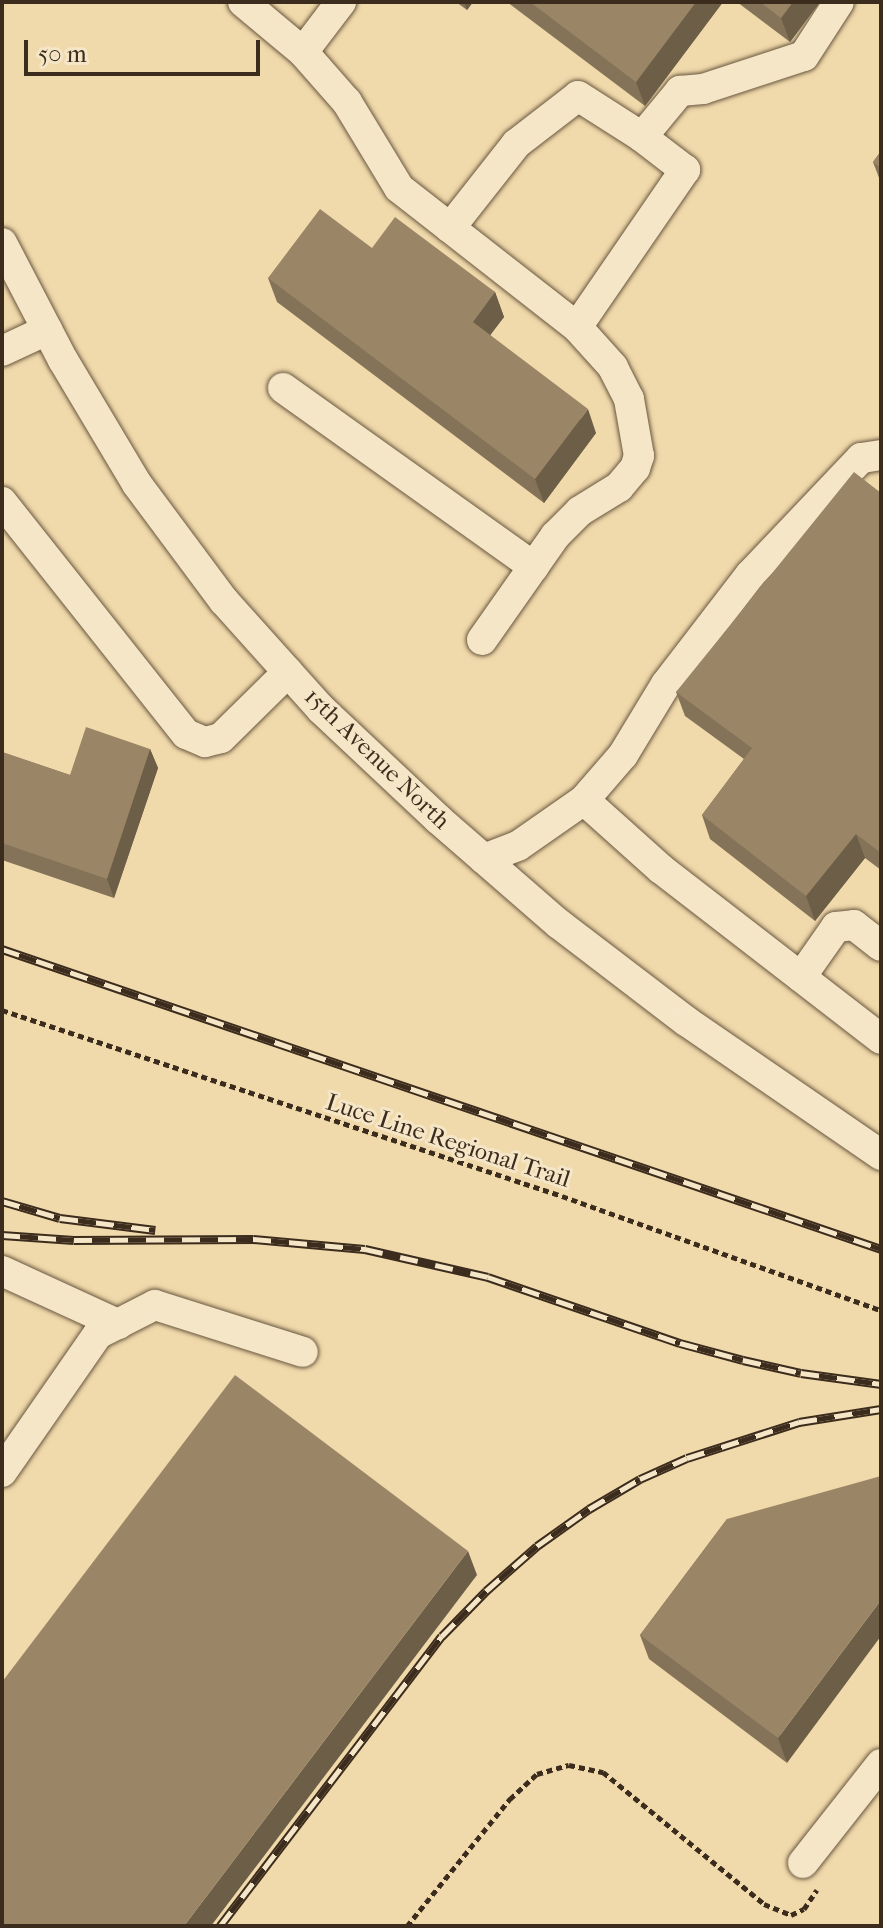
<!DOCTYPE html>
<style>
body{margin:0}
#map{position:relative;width:883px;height:1928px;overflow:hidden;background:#f0d9aa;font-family:"IM FELL French Canon",serif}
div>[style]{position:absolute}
.path>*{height:5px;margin-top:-2.5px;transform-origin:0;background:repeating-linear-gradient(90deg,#3c2c1d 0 6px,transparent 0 10px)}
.roads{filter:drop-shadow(0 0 2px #695740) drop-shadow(0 0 2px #695740)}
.minor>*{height:30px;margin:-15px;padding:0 15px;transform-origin:15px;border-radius:15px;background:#f5e6c8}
.rail>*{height:9px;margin-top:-4.5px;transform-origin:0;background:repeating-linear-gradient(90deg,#f5e6c8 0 18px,#3c2c1d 0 36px);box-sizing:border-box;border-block:2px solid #3c2c1d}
.wall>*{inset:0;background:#847358}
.shaded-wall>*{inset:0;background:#6c5e47}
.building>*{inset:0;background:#9a8666}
span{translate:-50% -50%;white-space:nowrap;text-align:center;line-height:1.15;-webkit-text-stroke:6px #f5e6c8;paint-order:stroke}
.street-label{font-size:24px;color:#3c2c1d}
.frame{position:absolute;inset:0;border:4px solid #3c2c1d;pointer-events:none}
.scale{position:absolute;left:24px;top:40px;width:236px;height:36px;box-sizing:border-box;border:4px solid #3c2c1d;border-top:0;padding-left:10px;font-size:24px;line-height:28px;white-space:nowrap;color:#3c2c1d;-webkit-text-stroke:6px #f5e6c8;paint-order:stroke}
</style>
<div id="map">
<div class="path">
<div style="left:2px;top:1010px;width:590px;rotate:18.37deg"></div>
<div style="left:562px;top:1196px;width:339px;rotate:19.7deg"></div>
<div style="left:407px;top:1926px;width:164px;rotate:-51deg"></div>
<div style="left:510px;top:1799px;width:37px;rotate:-43deg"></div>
<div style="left:537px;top:1774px;width:33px;rotate:-16deg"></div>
<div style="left:569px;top:1765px;width:35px;rotate:12deg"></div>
<div style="left:603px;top:1772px;width:208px;rotate:39.3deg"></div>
<div style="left:764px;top:1904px;width:29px;rotate:22deg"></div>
<div style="left:791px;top:1915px;width:14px;rotate:-25deg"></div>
<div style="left:804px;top:1909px;width:23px;rotate:-56deg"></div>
</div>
<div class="roads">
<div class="minor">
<div style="left:243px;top:2px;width:78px;rotate:39.8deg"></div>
<div style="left:303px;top:52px;width:67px;rotate:48.7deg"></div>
<div style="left:347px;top:102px;width:100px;rotate:58.8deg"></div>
<div style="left:399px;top:188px;width:226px;rotate:38deg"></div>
<div style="left:577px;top:327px;width:191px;rotate:-55.5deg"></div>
<div style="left:685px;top:170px;width:54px;rotate:-142.5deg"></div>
<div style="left:642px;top:137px;width:60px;rotate:-50.4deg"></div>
<div style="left:680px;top:91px;width:23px;rotate:-5deg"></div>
<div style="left:703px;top:89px;width:106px;rotate:-18.1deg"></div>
<div style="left:804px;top:56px;width:64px;rotate:-57.1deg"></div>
<div style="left:303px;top:52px;width:63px;rotate:-52.8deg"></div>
<div style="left:450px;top:228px;width:107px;rotate:-51.8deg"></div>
<div style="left:516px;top:144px;width:78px;rotate:-37.7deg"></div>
<div style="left:578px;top:96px;width:76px;rotate:32.6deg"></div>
<div style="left:2px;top:243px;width:132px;rotate:62.5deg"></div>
<div style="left:63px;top:360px;width:144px;rotate:59.2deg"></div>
<div style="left:137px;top:484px;width:146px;rotate:53.4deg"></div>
<div style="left:224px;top:601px;width:145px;rotate:48.1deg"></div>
<div style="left:321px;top:709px;width:161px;rotate:43.2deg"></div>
<div style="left:438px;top:819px;width:160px;rotate:41deg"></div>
<div style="left:559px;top:924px;width:160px;rotate:37.4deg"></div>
<div style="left:686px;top:1021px;width:237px;rotate:34.5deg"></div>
<div style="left:2px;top:351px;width:50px;rotate:-25deg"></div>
<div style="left:283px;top:388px;width:308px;rotate:35.5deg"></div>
<div style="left:881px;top:455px;width:20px;rotate:171deg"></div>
<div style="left:861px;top:458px;width:161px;rotate:133.5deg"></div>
<div style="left:750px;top:575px;width:138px;rotate:127.6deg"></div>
<div style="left:666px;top:684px;width:83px;rotate:121.2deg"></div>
<div style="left:623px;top:755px;width:60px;rotate:130.9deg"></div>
<div style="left:584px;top:800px;width:103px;rotate:41.9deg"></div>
<div style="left:661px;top:869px;width:278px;rotate:37.7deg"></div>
<div style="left:2px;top:502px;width:296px;rotate:51.6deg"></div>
<div style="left:186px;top:734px;width:21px;rotate:23deg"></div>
<div style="left:205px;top:742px;width:16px;rotate:-14deg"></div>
<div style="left:221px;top:738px;width:94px;rotate:-44.6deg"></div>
<div style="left:482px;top:640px;width:127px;rotate:-54.9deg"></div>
<div style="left:555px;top:536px;width:35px;rotate:-45deg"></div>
<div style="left:580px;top:511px;width:46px;rotate:-31.6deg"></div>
<div style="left:619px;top:487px;width:25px;rotate:-50deg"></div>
<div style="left:635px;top:468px;width:13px;rotate:-72deg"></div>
<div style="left:639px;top:456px;width:58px;rotate:-100deg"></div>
<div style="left:629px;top:399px;width:36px;rotate:-117deg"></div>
<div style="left:613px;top:367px;width:54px;rotate:-132deg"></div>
<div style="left:484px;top:859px;width:36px;rotate:-21deg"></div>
<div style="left:518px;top:846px;width:80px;rotate:-34.9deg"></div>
<div style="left:801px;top:977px;width:61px;rotate:-55deg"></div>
<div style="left:836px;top:927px;width:18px;rotate:-6deg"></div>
<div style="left:854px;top:925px;width:34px;rotate:38deg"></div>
<div style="left:2px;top:1271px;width:128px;rotate:24.6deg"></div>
<div style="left:2px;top:1472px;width:168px;rotate:-55.2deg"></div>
<div style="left:98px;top:1334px;width:64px;rotate:-27deg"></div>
<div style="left:155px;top:1305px;width:155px;rotate:17.6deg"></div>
<div style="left:803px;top:1863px;width:126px;rotate:-51.8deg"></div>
</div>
</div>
<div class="rail">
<div style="left:2px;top:949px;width:929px;rotate:18.84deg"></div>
<div style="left:2px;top:1201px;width:60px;rotate:16.3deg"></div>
<div style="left:60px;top:1218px;width:96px;rotate:7.2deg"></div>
<div style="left:2px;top:1235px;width:72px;rotate:4deg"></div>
<div style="left:74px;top:1240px;width:179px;rotate:-0.3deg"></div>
<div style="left:253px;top:1239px;width:112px;rotate:5.1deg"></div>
<div style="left:365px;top:1249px;width:126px;rotate:12.8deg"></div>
<div style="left:488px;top:1277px;width:203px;rotate:19deg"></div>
<div style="left:680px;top:1343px;width:65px;rotate:15.1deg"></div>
<div style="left:743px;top:1360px;width:59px;rotate:12.6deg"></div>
<div style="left:801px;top:1373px;width:81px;rotate:7.8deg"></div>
<div style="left:220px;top:1926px;width:365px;rotate:-52.6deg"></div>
<div style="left:442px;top:1636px;width:63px;rotate:-45.6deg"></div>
<div style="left:486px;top:1591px;width:68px;rotate:-41.4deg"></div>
<div style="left:537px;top:1546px;width:64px;rotate:-35.4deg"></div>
<div style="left:589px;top:1509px;width:59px;rotate:-30.5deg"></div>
<div style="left:640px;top:1479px;width:51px;rotate:-24.1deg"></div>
<div style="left:687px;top:1458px;width:118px;rotate:-17.8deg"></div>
<div style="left:799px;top:1422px;width:83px;rotate:-9deg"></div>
</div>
<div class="wall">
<div style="clip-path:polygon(456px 2px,473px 2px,467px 10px)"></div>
<div style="clip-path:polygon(507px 2px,723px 2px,645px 106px)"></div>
<div style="clip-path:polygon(737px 2px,820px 2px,790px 42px)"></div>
<div style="clip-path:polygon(881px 151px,881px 183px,873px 162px)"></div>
<div style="clip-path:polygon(372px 248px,495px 292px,504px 317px,490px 335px,596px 433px,544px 503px,277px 302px,268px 278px)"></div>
<div style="clip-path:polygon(881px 493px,881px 870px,865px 858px,815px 921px,710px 839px,702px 815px,744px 759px,685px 716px,676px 692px)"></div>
<div style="clip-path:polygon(150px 749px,158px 768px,114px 898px,2px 860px,2px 752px,70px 775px)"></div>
<div style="clip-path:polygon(727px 1519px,787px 1763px,649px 1659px,640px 1635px)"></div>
</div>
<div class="shaded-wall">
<div style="clip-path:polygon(464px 2px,473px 2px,467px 10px)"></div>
<div style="clip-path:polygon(696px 2px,723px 2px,645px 106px,636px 82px)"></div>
<div style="clip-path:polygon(793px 2px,820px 2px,790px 42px,781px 18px)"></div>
<div style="clip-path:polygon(495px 292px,504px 317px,482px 346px,473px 322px)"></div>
<div style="clip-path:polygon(588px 409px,596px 433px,544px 503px,535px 479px)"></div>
<div style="clip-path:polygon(150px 749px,158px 768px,114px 898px,107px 879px)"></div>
<div style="clip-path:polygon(856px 834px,865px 858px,815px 921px,806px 896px)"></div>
<div style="clip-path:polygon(468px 1551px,477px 1575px,211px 1926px,184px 1926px)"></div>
<div style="clip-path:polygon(881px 1600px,881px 1636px,787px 1763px,778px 1738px)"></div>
</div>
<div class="building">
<div style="clip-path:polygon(530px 2px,696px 2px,636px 82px)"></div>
<div style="clip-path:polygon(760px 2px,793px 2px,781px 18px)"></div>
<div style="clip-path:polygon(881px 151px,881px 168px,873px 162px)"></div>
<div style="clip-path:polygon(320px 209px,372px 248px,395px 217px,495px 292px,473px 322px,588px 409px,535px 479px,268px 278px)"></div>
<div style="clip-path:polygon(854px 472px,881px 493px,881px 853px,856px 834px,806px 896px,702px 815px,752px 748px,676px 692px)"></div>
<div style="clip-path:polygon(86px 727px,150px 749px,107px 879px,2px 843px,2px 752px,70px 775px)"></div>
<div style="clip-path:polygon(235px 1375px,468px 1551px,184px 1926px,2px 1926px,2px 1682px)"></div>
<div style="clip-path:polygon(881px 1476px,881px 1600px,778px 1738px,640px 1635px,727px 1519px)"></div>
</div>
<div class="street-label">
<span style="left:377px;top:759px;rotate:44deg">15th Avenue North</span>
<span style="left:448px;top:1141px;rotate:18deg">Luce Line Regional Trail</span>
</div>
<div class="frame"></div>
<div class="scale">50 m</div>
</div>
